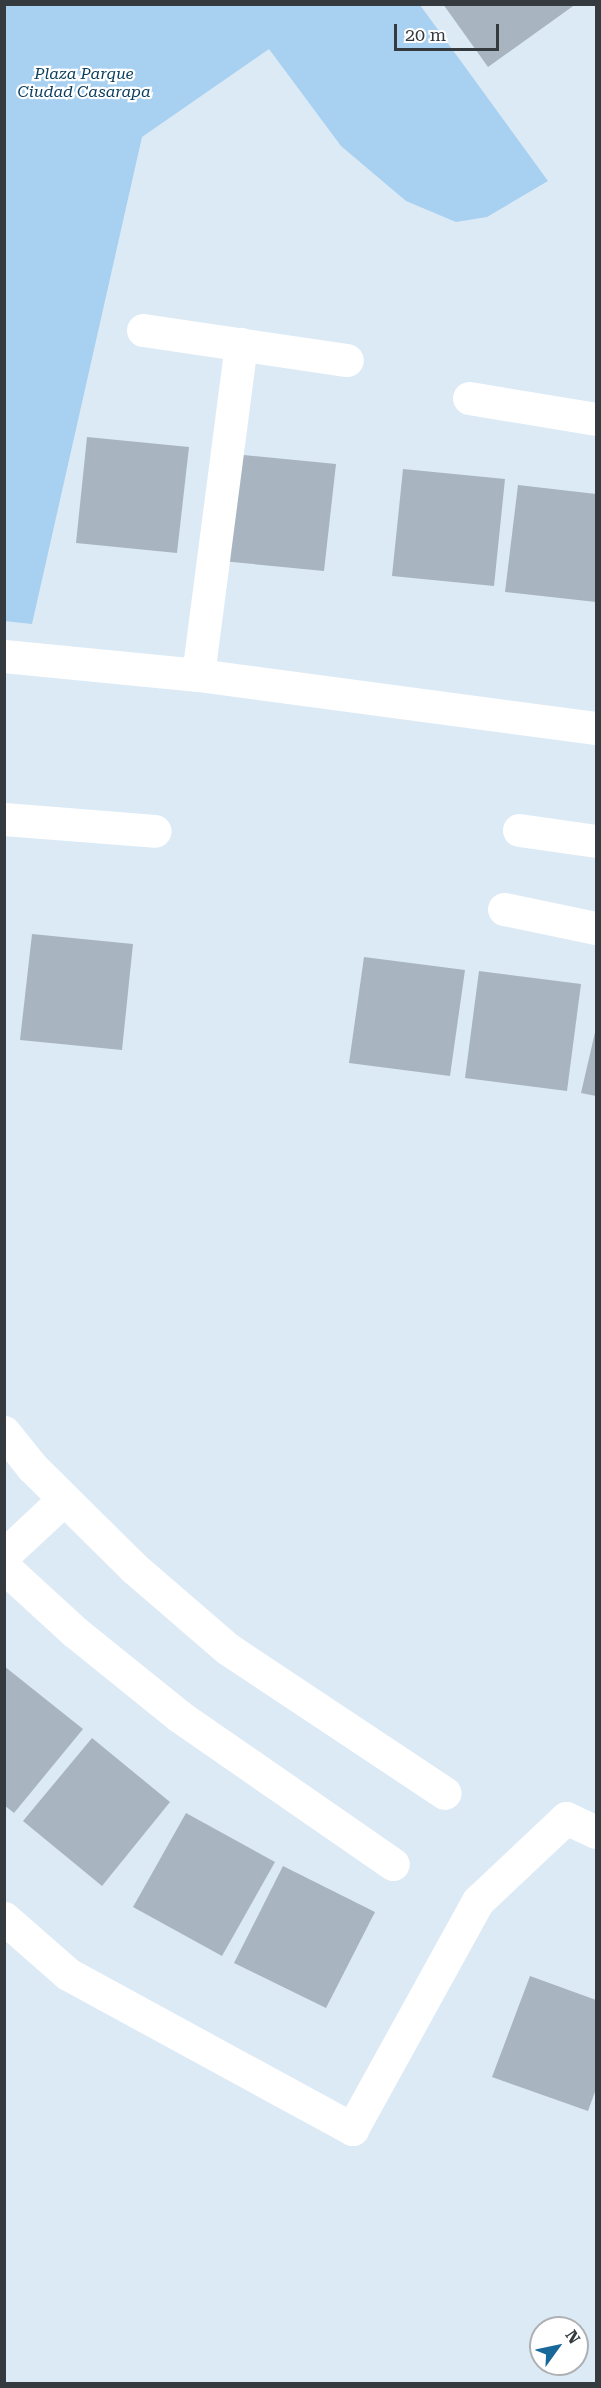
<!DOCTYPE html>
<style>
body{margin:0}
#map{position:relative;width:601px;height:2388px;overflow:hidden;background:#dceaf6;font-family:"Roboto Serif",serif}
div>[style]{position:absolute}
.green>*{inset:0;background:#a8d0f0}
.building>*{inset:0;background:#a8b5c1}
.minor>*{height:33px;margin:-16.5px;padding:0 16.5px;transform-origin:16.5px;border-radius:16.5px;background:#fff}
span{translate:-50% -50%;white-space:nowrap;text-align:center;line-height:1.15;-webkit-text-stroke:4.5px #fff;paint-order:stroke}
.park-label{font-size:16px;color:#0a3c5d;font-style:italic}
.frame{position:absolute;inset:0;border:6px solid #353a3f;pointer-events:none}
.north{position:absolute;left:529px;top:2316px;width:60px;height:60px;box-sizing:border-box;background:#fff;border:2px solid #aeb0b2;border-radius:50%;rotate:57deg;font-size:16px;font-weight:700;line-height:24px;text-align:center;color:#353a3f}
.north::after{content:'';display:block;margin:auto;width:21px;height:27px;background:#19689a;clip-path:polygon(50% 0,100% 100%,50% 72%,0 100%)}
.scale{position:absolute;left:394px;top:24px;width:105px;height:27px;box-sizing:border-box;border:3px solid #353a3f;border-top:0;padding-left:8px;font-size:18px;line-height:21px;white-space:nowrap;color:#353a3f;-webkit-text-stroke:4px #fff;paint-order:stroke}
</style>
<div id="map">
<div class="green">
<div style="clip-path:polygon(5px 4px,420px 5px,548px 181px,487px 217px,456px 222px,406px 201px,341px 146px,269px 49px,142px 137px,32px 624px,4px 621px)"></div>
</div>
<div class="building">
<div style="clip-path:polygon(443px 4px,576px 4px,488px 67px)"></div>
<div style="clip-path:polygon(87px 437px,189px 447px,177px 553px,76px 543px)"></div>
<div style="clip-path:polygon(234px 454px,336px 464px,324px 571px,222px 561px)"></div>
<div style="clip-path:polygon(403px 469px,505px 479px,494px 586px,392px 576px)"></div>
<div style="clip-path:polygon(518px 485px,596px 494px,596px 602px,505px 592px)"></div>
<div style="clip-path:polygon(32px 934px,133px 944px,122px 1050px,20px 1040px)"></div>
<div style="clip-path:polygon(364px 957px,465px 970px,450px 1076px,349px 1063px)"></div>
<div style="clip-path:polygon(479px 971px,581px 984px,567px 1091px,465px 1078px)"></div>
<div style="clip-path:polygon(596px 1028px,596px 1096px,581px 1093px)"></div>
<div style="clip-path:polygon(4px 1666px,83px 1729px,14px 1813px,4px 1805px)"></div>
<div style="clip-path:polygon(92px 1738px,170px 1802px,102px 1886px,23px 1821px)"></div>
<div style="clip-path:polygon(186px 1813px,275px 1862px,222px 1956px,133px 1907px)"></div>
<div style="clip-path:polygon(283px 1866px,375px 1912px,326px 2008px,234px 1963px)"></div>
<div style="clip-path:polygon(530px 1976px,596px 2000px,596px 2089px,588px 2111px,492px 2077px)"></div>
</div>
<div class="minor">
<div style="left:143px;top:330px;width:206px;rotate:8.4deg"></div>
<div style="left:469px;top:398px;width:129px;rotate:9.4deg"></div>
<div style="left:4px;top:656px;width:195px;rotate:5.6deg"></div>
<div style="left:198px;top:675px;width:402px;rotate:7.6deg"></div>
<div style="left:198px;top:675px;width:334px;rotate:-82.6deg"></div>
<div style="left:4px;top:819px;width:151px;rotate:4.5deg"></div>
<div style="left:519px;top:830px;width:78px;rotate:8.1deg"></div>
<div style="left:504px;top:909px;width:94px;rotate:11.7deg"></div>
<div style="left:4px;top:1432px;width:45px;rotate:51.3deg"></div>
<div style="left:32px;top:1467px;width:144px;rotate:44.7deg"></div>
<div style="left:134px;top:1568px;width:124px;rotate:40.8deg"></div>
<div style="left:228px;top:1649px;width:260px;rotate:33.6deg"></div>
<div style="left:4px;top:1555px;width:82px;rotate:-43deg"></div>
<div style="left:4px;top:1567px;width:96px;rotate:42.5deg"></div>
<div style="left:75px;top:1632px;width:134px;rotate:38.9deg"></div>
<div style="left:179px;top:1716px;width:260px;rotate:34.7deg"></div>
<div style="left:4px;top:1918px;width:85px;rotate:41.2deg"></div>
<div style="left:68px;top:1974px;width:324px;rotate:28.6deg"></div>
<div style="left:352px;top:2129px;width:260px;rotate:-61.1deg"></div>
<div style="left:478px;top:1901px;width:121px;rotate:-43.3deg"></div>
<div style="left:566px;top:1818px;width:33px;rotate:25deg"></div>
</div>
<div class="park-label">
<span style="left:84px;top:83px">Plaza Parque<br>Ciudad Casarapa</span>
</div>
<div class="frame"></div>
<div class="north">N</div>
<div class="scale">20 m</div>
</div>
